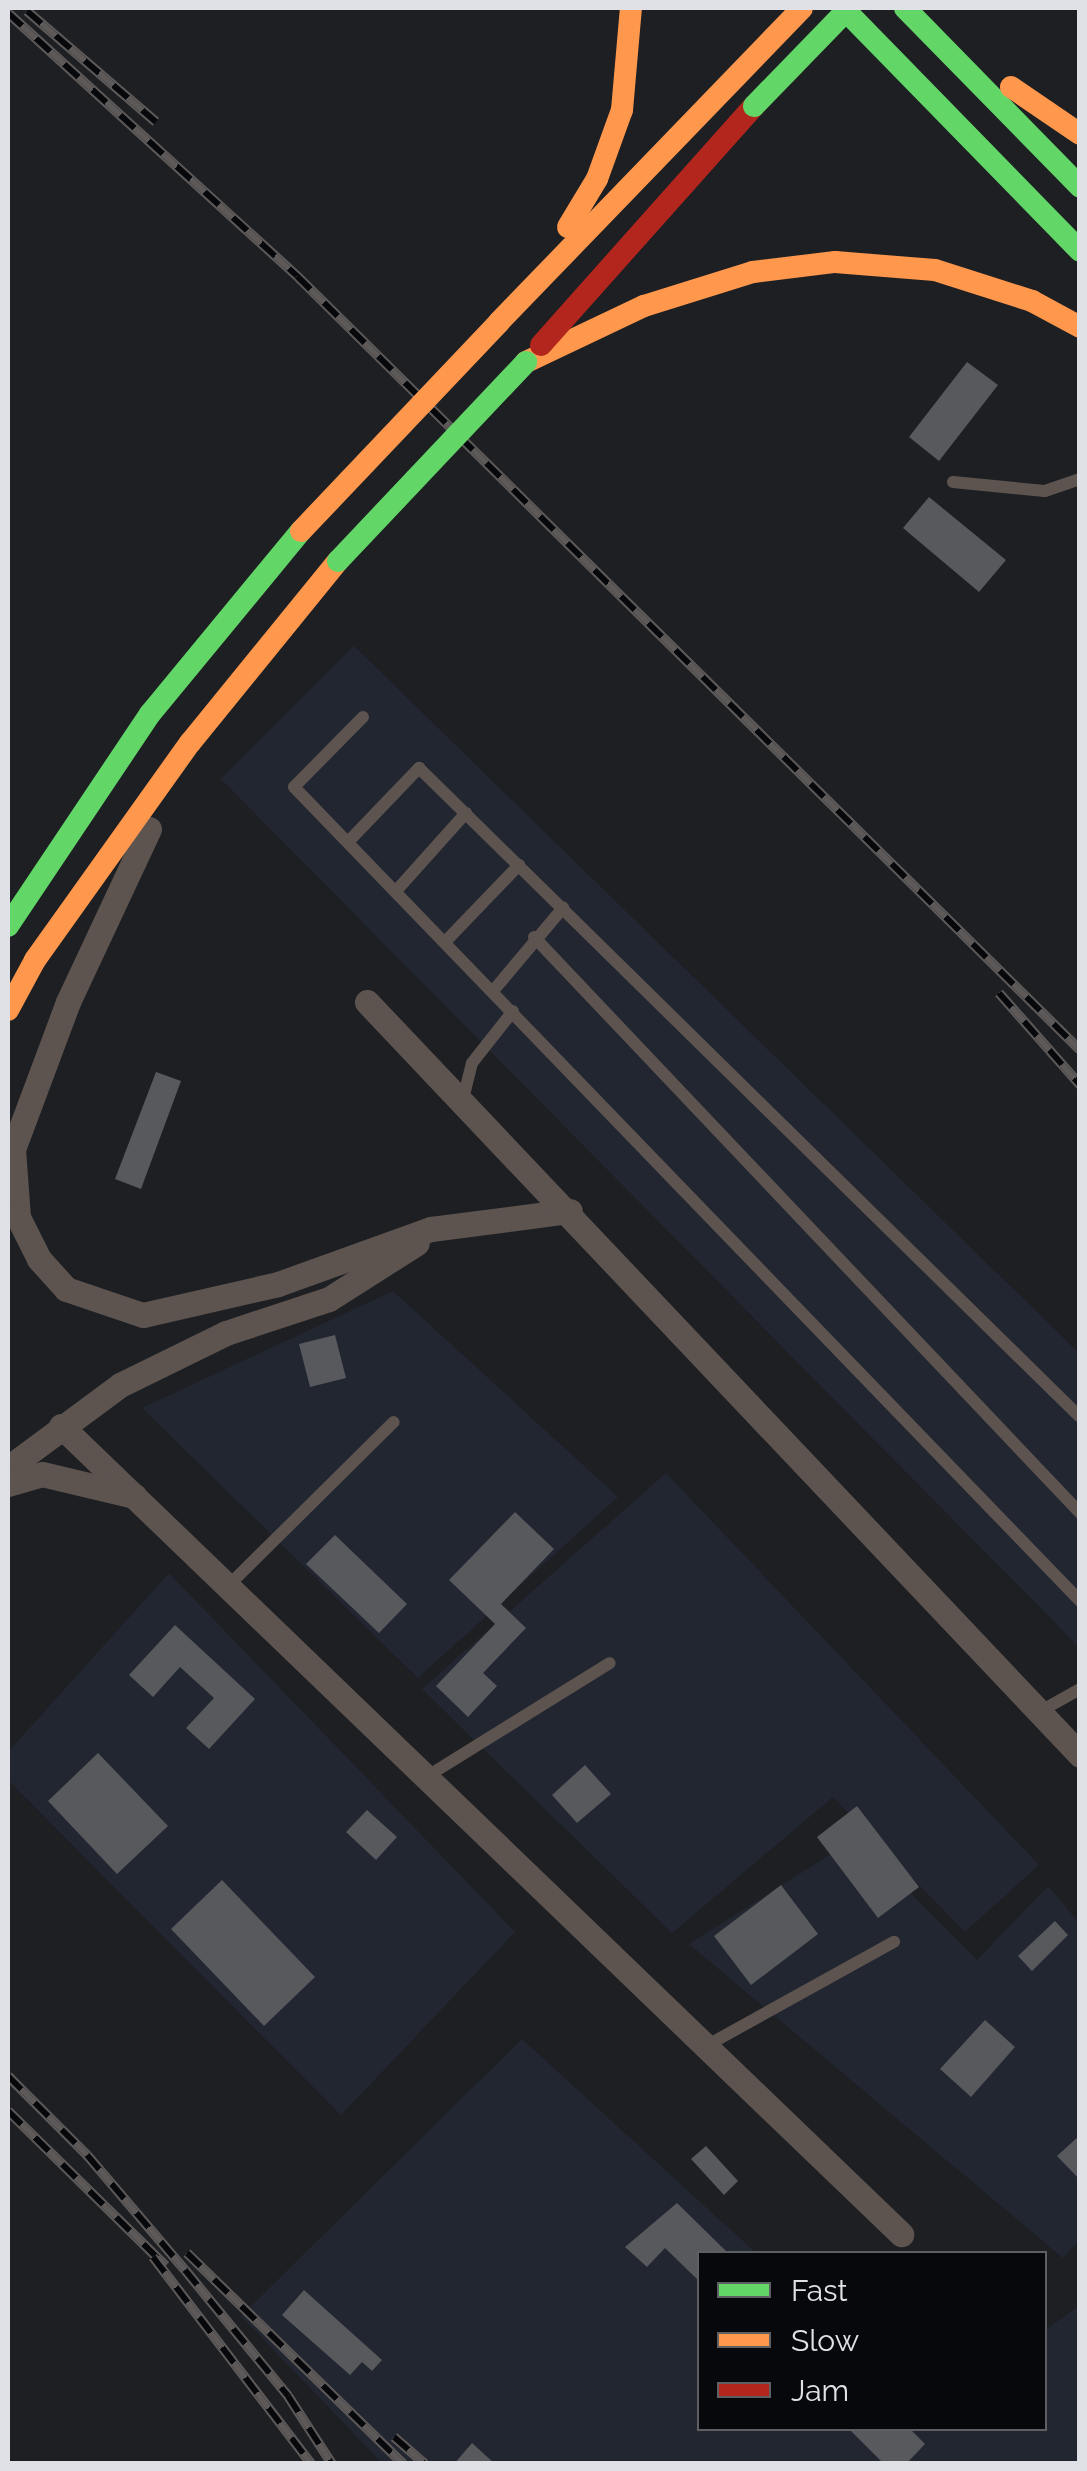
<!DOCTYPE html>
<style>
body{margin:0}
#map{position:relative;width:1087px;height:2471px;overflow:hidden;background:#1d1f23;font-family:Raleway,sans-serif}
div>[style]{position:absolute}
.built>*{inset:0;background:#222631}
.building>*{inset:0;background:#57595c}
.lane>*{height:12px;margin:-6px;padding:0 6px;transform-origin:6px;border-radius:6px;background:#5d5450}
.street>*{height:25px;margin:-12.5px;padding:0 12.5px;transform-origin:12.5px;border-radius:12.5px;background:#5d5450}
.fast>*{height:22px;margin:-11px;padding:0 11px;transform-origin:11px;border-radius:11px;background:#63d668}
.slow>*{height:22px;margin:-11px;padding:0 11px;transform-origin:11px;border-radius:11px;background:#ff974d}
.jam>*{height:22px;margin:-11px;padding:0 11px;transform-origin:11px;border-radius:11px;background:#b3261e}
.rail>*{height:10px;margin-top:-5px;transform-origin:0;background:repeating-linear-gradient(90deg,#07080b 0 19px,#5d5958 0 38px);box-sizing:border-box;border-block:2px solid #5d5958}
.fast-bridge>*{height:22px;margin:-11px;padding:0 11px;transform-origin:11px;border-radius:11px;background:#63d668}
.slow-bridge>*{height:22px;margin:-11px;padding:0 11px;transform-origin:11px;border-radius:11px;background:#ff974d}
span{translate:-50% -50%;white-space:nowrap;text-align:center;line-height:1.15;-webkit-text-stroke:10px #07080b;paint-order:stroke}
.frame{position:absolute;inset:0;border:10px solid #dfe1e6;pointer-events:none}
.legend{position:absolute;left:697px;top:2251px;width:350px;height:180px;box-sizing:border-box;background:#07080b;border:2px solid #5d5f63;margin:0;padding:12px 18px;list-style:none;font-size:30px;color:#dfe1e6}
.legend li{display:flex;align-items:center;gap:20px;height:50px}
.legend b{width:50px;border:2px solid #5d5f63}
</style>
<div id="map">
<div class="built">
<div style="clip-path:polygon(354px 646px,1079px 1353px,1079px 1647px,221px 779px)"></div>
<div style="clip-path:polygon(393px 1291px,618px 1497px,418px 1678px,142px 1408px)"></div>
<div style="clip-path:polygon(666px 1473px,1039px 1865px,965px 1932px,833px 1797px,672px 1933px,422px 1689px)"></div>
<div style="clip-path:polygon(169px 1573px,515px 1932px,341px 2115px,8px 1780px,8px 1752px)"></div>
<div style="clip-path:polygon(856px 1838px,977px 1960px,1048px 1886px,1079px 1923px,1079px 2240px,1063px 2258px,689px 1944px)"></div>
<div style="clip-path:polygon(522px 2039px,756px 2253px,700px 2254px,700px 2428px,1044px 2428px,1045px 2330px,1079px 2306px,1079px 2463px,382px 2463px,241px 2316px)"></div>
</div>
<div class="building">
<div style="clip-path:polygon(967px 362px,998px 385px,939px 461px,909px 437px)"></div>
<div style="clip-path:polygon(929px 497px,1006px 560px,979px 592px,903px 528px)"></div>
<div style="clip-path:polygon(156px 1072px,181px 1081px,141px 1189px,115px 1179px)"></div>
<div style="clip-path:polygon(335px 1335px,346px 1378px,310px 1387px,299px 1344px)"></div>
<div style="clip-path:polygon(515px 1512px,554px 1549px,501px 1604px,526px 1628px,483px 1673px,497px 1686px,468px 1717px,436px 1686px,495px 1624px,449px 1580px)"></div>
<div style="clip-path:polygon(335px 1535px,407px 1604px,379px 1633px,306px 1564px)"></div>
<div style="clip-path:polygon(175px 1625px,255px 1699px,209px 1749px,186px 1728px,214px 1698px,180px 1667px,153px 1697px,129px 1675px)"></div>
<div style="clip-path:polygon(98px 1753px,168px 1826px,117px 1874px,48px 1801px)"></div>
<div style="clip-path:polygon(585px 1765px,611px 1794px,577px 1823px,552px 1795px)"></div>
<div style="clip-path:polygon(857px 1806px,919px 1887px,878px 1918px,817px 1837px)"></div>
<div style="clip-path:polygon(367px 1810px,397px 1837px,376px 1860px,346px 1832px)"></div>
<div style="clip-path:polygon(222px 1880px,315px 1977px,264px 2026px,171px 1929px)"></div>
<div style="clip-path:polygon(781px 1885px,818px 1934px,751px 1985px,714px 1936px)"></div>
<div style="clip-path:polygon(1055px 1921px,1068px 1935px,1032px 1971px,1018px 1956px)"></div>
<div style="clip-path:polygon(985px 2020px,1015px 2047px,971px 2097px,940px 2069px)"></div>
<div style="clip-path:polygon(1080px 2135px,1080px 2180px,1057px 2156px)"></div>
<div style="clip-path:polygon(706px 2146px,738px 2181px,724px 2195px,691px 2159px)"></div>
<div style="clip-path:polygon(677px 2203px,729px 2254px,700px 2254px,700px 2282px,665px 2248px,647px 2267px,625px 2247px)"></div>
<div style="clip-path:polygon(304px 2290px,382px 2360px,372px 2371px,362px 2362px,350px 2375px,282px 2315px)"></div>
<div style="clip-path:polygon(848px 2428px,909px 2428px,925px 2444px,906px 2464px,884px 2464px)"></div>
<div style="clip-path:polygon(472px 2443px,495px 2464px,454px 2464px)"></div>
</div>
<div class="lane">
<div style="left:953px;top:482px;width:92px;rotate:5.6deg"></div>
<div style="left:1045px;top:491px;width:37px;rotate:-19deg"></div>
<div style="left:363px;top:717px;width:98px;rotate:134.6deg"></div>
<div style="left:294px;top:787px;width:1132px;rotate:46deg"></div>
<div style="left:348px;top:842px;width:103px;rotate:-46.2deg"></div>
<div style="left:419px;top:768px;width:926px;rotate:44.48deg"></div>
<div style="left:396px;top:891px;width:105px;rotate:-48.1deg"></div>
<div style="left:534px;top:937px;width:794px;rotate:46.53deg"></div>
<div style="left:445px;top:942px;width:107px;rotate:-46.1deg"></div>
<div style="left:493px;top:991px;width:109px;rotate:-49.9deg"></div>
<div style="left:462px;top:1103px;width:41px;rotate:-76deg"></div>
<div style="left:472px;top:1063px;width:66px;rotate:-51.7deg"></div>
<div style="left:228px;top:1586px;width:233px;rotate:-44.7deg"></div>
<div style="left:1039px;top:1712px;width:47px;rotate:-29.3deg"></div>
<div style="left:426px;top:1777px;width:216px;rotate:-31.8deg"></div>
<div style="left:706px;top:2046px;width:215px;rotate:-29deg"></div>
</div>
<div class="street">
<div style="left:149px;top:829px;width:191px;rotate:115.1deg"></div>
<div style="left:68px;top:1002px;width:157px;rotate:110.5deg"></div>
<div style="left:13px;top:1149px;width:68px;rotate:85.8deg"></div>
<div style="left:18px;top:1217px;width:47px;rotate:63.4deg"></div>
<div style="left:39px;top:1259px;width:40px;rotate:48deg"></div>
<div style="left:66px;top:1289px;width:81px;rotate:18.7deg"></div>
<div style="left:143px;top:1315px;width:139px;rotate:-12.9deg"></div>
<div style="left:278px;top:1284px;width:163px;rotate:-19.8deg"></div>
<div style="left:431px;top:1229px;width:140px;rotate:-7.4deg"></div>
<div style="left:367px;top:1002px;width:1037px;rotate:46.56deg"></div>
<div style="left:61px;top:1426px;width:1166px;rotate:43.89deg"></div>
<div style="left:8px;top:1468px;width:139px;rotate:-36.5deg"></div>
<div style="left:120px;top:1385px;width:118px;rotate:-26.1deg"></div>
<div style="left:226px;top:1333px;width:108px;rotate:-18.3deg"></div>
<div style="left:329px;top:1299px;width:104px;rotate:-32.5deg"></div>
<div style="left:8px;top:1484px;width:35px;rotate:-16deg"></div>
<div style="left:42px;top:1474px;width:95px;rotate:13.4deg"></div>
</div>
<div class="fast">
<div style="left:843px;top:8px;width:339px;rotate:45.7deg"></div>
<div style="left:905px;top:8px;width:250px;rotate:45.6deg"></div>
<div style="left:8px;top:926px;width:255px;rotate:-56.2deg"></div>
<div style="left:150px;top:714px;width:237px;rotate:-50.5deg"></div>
</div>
<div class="slow">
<div style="left:1011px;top:87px;width:83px;rotate:34.3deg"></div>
<div style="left:568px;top:227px;width:56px;rotate:-58.9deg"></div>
<div style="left:597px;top:179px;width:73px;rotate:-70.1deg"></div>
<div style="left:622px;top:110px;width:102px;rotate:-85deg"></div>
<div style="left:499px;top:322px;width:436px;rotate:-46deg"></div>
<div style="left:526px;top:362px;width:131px;rotate:-25.4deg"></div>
<div style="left:644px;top:306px;width:114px;rotate:-17.3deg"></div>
<div style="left:753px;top:272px;width:83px;rotate:-7deg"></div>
<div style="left:835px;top:262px;width:100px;rotate:4.6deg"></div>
<div style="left:935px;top:270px;width:102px;rotate:17.7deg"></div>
<div style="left:1032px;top:301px;width:55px;rotate:28.4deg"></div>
<div style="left:8px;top:1010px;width:57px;rotate:-61.6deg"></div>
<div style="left:35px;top:960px;width:267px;rotate:-54.5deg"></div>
<div style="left:190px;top:743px;width:235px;rotate:-50.9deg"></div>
</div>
<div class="jam">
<div style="left:541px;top:345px;width:320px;rotate:-48.3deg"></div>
</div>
<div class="rail">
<div style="left:27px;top:11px;width:170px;rotate:40.7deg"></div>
<div style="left:8px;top:13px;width:391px;rotate:42.3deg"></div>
<div style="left:297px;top:276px;width:1101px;rotate:44.67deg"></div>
<div style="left:999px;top:993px;width:123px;rotate:48.6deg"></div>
<div style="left:8px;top:2076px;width:112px;rotate:45deg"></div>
<div style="left:87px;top:2155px;width:151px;rotate:49.6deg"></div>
<div style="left:185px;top:2270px;width:163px;rotate:50.7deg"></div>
<div style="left:288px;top:2396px;width:81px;rotate:57.1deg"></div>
<div style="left:8px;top:2111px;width:221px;rotate:44.5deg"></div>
<div style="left:187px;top:2253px;width:302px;rotate:44.3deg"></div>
<div style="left:153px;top:2257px;width:260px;rotate:52.6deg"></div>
<div style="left:394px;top:2437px;width:41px;rotate:41.1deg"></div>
</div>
<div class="fast-bridge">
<div style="left:754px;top:106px;width:136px;rotate:-45.9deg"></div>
<div style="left:338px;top:561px;width:274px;rotate:-46.6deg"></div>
</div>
<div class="slow-bridge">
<div style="left:301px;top:531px;width:288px;rotate:-46.5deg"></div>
</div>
<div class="frame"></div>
<ul class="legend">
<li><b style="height:12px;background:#63d668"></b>Fast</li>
<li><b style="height:12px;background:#ff974d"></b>Slow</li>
<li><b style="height:12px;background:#b3261e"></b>Jam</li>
</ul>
</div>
